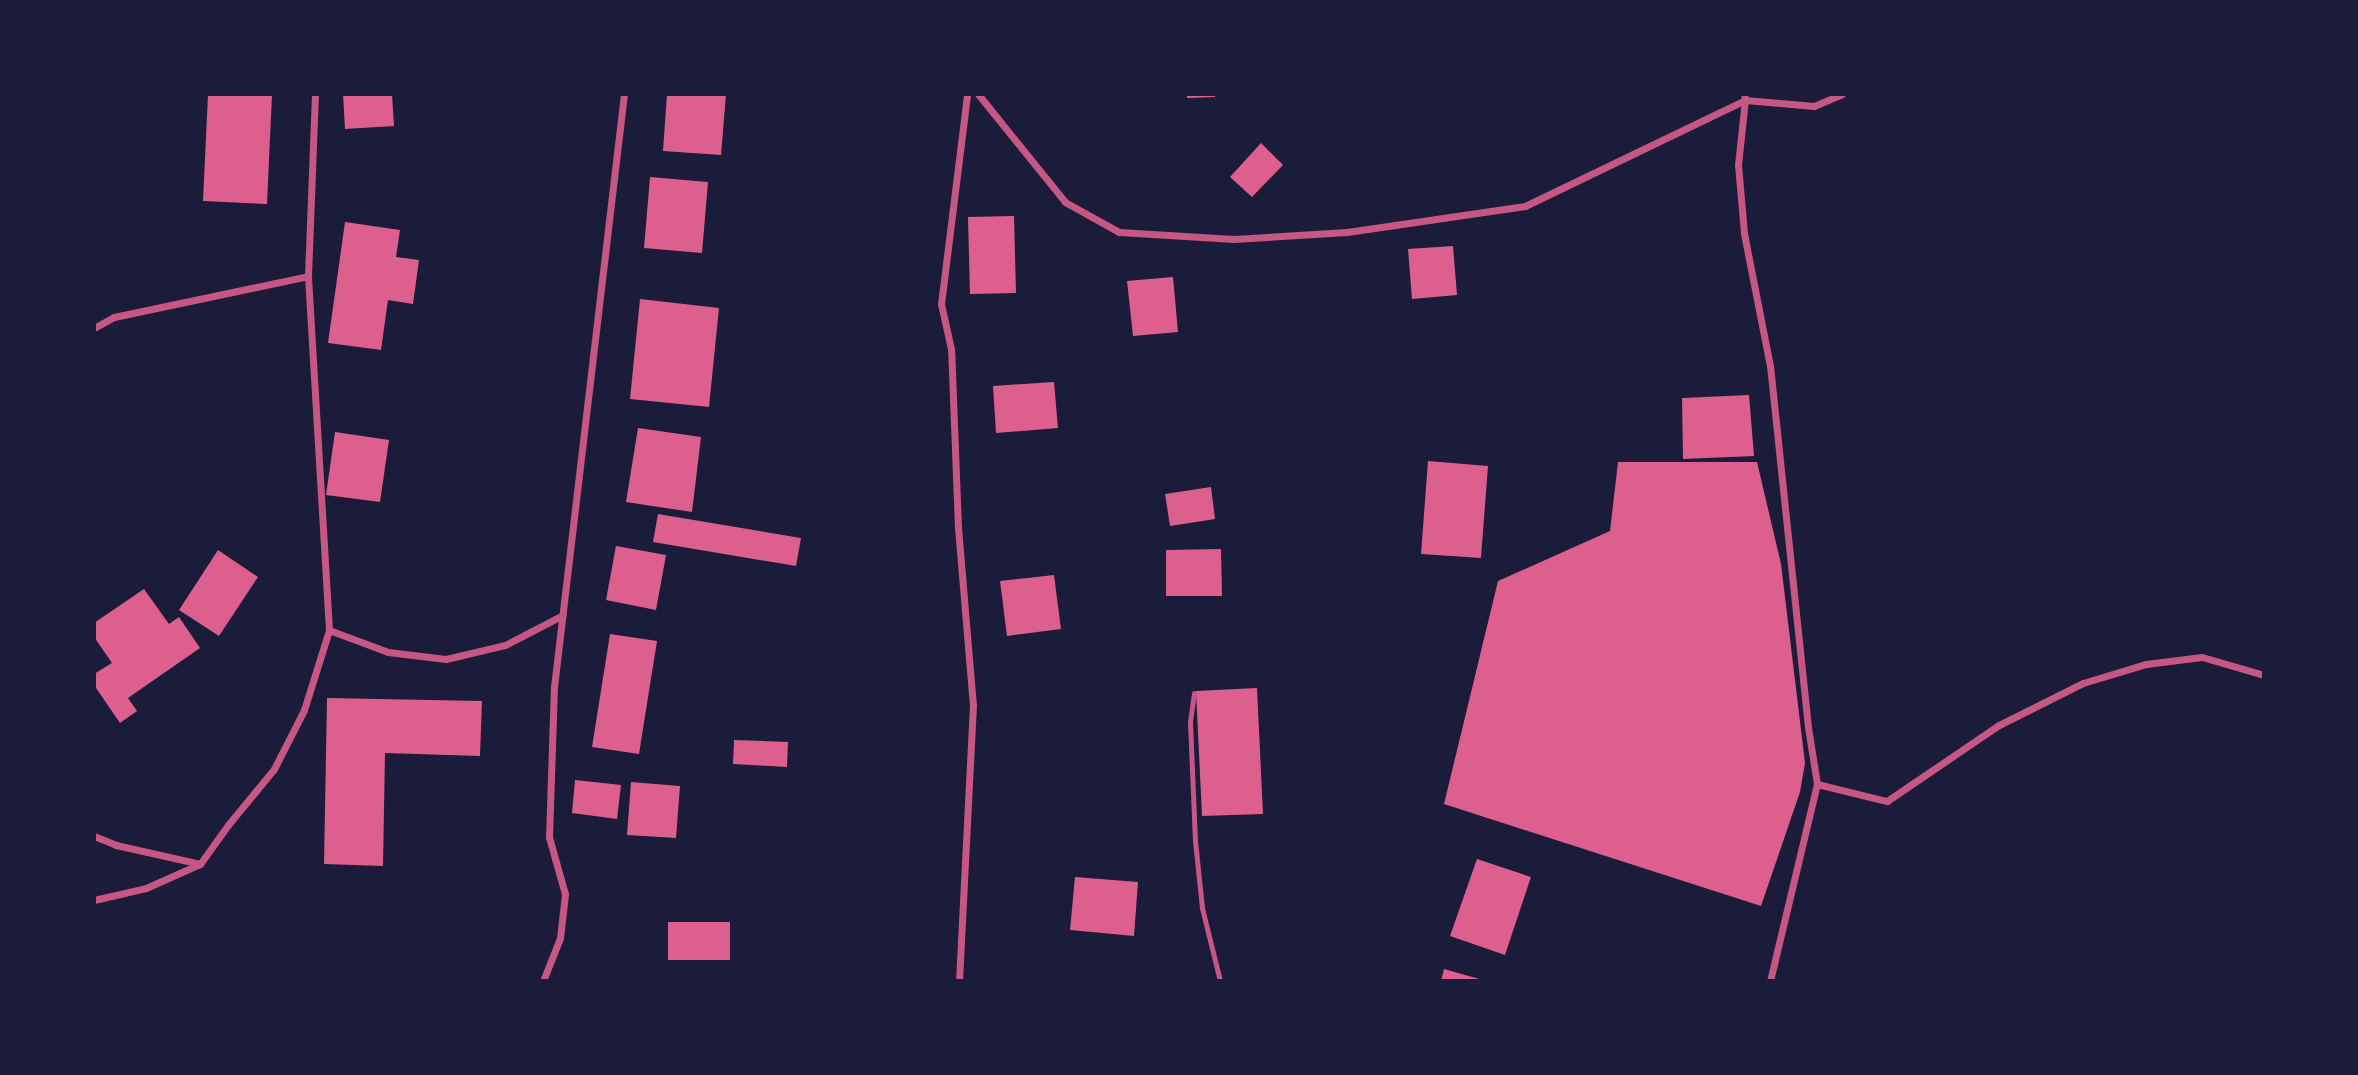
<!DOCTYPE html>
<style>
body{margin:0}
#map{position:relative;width:2358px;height:1075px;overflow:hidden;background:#1b1b3a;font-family:"Roboto Condensed",sans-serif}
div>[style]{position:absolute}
.building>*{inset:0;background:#dd5f8e}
.service>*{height:5px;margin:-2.5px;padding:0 2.5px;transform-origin:2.5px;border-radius:2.5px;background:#c65784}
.minor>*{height:7px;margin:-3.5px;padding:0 3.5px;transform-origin:3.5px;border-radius:3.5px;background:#c65784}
span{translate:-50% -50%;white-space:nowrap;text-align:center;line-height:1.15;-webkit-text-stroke:7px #1b1b3a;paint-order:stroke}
.frame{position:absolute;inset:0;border:96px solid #1b1b3a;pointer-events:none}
</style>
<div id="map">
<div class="building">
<div style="clip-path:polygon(208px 94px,272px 94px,267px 204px,203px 201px)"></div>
<div style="clip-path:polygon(343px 94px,392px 94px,394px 126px,345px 129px)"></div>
<div style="clip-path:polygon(667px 94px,726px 94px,721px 155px,663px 151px)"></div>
<div style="clip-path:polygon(1187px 94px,1215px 94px,1215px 97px,1187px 98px)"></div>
<div style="clip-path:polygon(1261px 143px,1283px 165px,1252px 197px,1230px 177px)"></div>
<div style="clip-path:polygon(650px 177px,708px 182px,702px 253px,644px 248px)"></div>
<div style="clip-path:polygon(1014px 216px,1016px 293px,970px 294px,968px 217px)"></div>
<div style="clip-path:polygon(345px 222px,400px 230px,396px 257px,419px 260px,413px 304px,388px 300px,381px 350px,328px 343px)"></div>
<div style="clip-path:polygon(1453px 246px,1457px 295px,1412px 299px,1408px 249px)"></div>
<div style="clip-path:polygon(1173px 277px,1178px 332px,1133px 336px,1127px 281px)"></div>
<div style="clip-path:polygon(640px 299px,719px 308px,709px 407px,630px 399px)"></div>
<div style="clip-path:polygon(1054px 382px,1058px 428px,996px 433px,993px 386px)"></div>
<div style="clip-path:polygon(1749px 395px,1754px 456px,1683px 459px,1682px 398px)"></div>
<div style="clip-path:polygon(638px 428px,701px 437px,692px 512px,626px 502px)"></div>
<div style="clip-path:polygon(335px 432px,389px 440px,380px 502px,326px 495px)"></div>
<div style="clip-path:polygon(1428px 461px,1488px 466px,1481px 558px,1421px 554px)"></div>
<div style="clip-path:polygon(1618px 462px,1757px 462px,1781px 564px,1805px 763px,1800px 792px,1761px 906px,1444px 804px,1498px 581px,1610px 531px)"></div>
<div style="clip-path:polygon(1211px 487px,1215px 519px,1170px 526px,1165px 494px)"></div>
<div style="clip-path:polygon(658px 514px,801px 538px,796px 566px,653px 542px)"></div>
<div style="clip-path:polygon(616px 546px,666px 555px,656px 610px,606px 600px)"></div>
<div style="clip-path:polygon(1221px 549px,1222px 596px,1166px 596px,1166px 550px)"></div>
<div style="clip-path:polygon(218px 550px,258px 577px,219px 636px,179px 610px)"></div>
<div style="clip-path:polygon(1054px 575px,1061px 629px,1007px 636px,1000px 581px)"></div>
<div style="clip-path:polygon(144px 589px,169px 624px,179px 617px,200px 648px,128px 698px,137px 711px,120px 723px,94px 685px,94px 674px,112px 663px,94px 637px,94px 623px)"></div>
<div style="clip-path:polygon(610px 634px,657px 641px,639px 754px,592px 747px)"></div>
<div style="clip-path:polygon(1257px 688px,1263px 814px,1202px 816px,1196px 691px)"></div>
<div style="clip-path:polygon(327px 698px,482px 701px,480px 756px,385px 753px,383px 866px,324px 864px)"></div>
<div style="clip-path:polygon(734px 740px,788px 742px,787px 767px,733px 764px)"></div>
<div style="clip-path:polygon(575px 780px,621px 785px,617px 819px,572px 813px)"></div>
<div style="clip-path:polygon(631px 782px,680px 786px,676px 838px,627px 835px)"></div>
<div style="clip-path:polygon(1477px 859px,1531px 877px,1505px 955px,1450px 936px)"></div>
<div style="clip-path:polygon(1075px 877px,1138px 882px,1134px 936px,1070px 930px)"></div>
<div style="clip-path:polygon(668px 922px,730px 922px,730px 960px,668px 960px)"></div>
<div style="clip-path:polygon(1444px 969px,1483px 980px,1483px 981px,1441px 981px)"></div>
</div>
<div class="service">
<div style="left:1194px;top:693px;width:29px;rotate:98deg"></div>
<div style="left:1190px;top:722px;width:119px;rotate:87.6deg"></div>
<div style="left:1195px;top:841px;width:67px;rotate:84deg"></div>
<div style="left:1202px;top:908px;width:75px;rotate:76.1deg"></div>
</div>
<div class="minor">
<div style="left:978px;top:94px;width:139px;rotate:51.1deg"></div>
<div style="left:1065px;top:202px;width:62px;rotate:29.1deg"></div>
<div style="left:1119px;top:232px;width:115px;rotate:3.5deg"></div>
<div style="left:1234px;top:239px;width:113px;rotate:-3.5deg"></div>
<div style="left:1347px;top:232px;width:180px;rotate:-8.3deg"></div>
<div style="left:1525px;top:206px;width:244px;rotate:-25.7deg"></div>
<div style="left:1745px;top:100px;width:6px;rotate:-99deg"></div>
<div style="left:94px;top:328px;width:23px;rotate:-29deg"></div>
<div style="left:114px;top:317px;width:198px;rotate:-11.9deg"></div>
<div style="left:329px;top:630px;width:63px;rotate:20.4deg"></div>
<div style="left:388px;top:652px;width:58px;rotate:6.9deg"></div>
<div style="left:446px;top:659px;width:61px;rotate:-13.3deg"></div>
<div style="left:505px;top:645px;width:65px;rotate:-27.3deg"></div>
<div style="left:1817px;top:784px;width:72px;rotate:13.7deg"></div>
<div style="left:1887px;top:801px;width:135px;rotate:-34.2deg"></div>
<div style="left:1999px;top:725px;width:94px;rotate:-26.6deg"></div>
<div style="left:2083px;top:683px;width:66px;rotate:-16.8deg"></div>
<div style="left:2146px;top:664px;width:56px;rotate:-7.1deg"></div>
<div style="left:2202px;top:657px;width:65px;rotate:16.2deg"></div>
<div style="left:94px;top:836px;width:24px;rotate:22deg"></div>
<div style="left:116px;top:845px;width:86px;rotate:12.7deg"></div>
<div style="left:200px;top:864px;width:48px;rotate:-54.3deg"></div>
<div style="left:228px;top:825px;width:72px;rotate:-50.6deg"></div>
<div style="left:274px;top:769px;width:66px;rotate:-63deg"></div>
<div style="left:304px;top:710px;width:84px;rotate:-72.6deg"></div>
<div style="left:329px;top:630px;width:355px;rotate:-93.4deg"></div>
<div style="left:308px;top:276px;width:182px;rotate:-87.8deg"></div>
<div style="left:94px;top:900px;width:53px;rotate:-13deg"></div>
<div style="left:146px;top:888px;width:59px;rotate:-24deg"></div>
<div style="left:543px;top:981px;width:46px;rotate:-68.4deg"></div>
<div style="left:560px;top:938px;width:44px;rotate:-83.5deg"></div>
<div style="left:565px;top:894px;width:59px;rotate:-105.7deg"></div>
<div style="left:549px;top:837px;width:150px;rotate:-88.1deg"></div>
<div style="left:554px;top:687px;width:597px;rotate:-83.27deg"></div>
<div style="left:959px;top:981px;width:275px;rotate:-87.1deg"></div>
<div style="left:973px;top:706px;width:179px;rotate:-94.8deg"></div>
<div style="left:958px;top:528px;width:179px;rotate:-92.2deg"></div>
<div style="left:951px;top:349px;width:46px;rotate:-102.5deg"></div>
<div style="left:941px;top:304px;width:212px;rotate:-82.9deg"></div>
<div style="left:1770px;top:981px;width:203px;rotate:-76.6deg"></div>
<div style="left:1817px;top:784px;width:58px;rotate:-99deg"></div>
<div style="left:1808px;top:727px;width:363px;rotate:-96deg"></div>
<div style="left:1770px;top:366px;width:136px;rotate:-101.1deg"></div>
<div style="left:1744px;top:233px;width:68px;rotate:-95deg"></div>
<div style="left:1738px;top:165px;width:65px;rotate:-83.9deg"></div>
<div style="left:1745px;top:100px;width:69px;rotate:5deg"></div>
<div style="left:1814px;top:106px;width:30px;rotate:-23deg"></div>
</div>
<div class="frame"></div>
</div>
